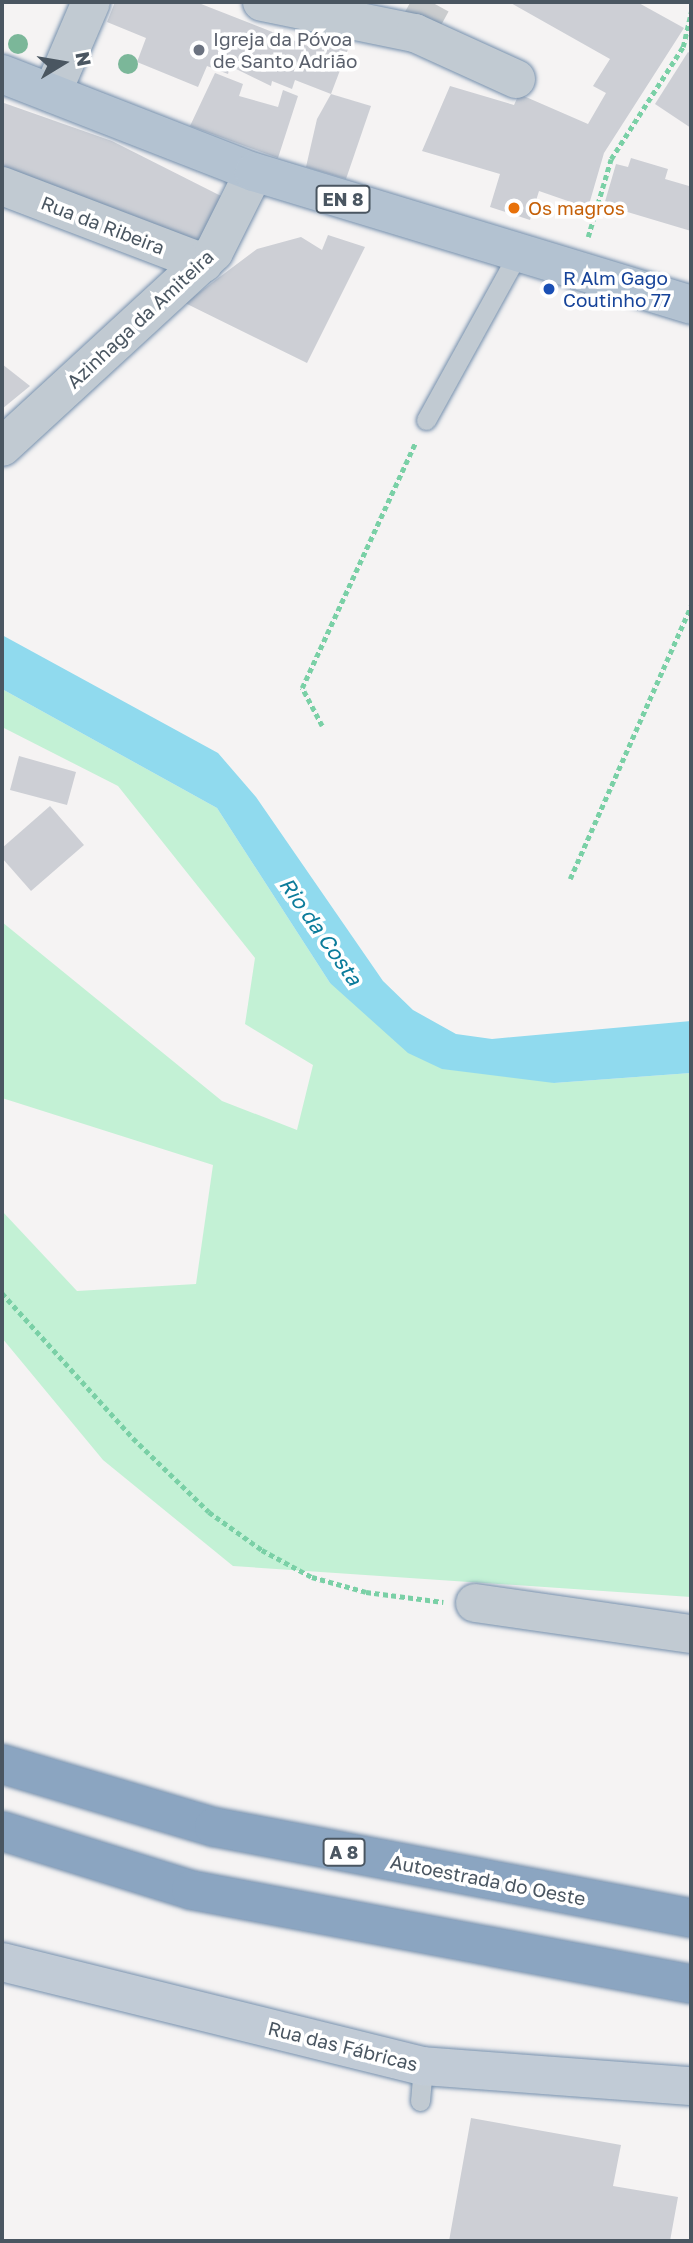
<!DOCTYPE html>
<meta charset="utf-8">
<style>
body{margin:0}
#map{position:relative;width:693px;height:2243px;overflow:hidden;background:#f5f3f3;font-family:"Golos Text",sans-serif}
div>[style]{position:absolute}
.green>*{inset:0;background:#c3f1d5}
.water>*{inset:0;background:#90daee}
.building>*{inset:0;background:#cdcfd5}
.street-tunnel>*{height:38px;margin-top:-19px;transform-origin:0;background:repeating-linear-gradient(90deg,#caccce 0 38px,transparent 0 57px)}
.path>*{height:4.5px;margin-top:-2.25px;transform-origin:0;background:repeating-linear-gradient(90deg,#7ad0a6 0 5px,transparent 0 8.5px)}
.roads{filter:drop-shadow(0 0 2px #7690ad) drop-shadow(0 0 2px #7690ad)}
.lane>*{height:19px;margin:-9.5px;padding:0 9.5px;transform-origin:9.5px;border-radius:9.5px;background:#c1cad2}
.street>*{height:38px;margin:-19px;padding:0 19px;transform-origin:19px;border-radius:19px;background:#c1cad2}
.secondary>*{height:38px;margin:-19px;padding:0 19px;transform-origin:19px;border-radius:19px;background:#c1cbd6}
.primary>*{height:38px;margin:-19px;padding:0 19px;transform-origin:19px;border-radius:19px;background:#b3c2d1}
.highway>*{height:38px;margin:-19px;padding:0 19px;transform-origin:19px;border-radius:19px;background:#8ba5c1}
.trees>*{width:20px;height:20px;margin:-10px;border-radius:50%;background:#7bb799}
.dots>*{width:19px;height:19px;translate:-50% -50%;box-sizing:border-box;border:4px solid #fff;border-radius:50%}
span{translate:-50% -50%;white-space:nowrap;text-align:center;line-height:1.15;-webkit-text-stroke:7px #fff;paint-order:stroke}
.shield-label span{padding:2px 5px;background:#fff;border:2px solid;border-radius:5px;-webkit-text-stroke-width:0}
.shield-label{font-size:18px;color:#4a5661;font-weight:700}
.worship-label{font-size:19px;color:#5b616d}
.left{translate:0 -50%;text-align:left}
.food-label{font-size:19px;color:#c56008}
.street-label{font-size:19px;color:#4a5661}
.transit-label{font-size:19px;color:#164399}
.water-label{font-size:21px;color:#0c7c9b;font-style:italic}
.frame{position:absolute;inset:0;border:4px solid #4a5661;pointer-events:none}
.north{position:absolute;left:28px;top:28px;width:70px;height:70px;-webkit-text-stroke:5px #fff;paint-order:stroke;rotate:79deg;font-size:19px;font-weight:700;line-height:28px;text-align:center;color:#4a5661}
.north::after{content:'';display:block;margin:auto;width:24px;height:32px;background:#4a5661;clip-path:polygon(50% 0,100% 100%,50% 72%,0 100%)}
</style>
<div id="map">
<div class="green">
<div style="clip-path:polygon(2px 689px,217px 808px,330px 983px,554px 1083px,691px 1073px,691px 1597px,233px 1566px,103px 1460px,2px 1338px,2px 1211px,77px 1291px,196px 1284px,213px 1165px,2px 1098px,2px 922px,222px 1101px,297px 1130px,313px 1065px,245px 1024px,255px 958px,118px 786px,2px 727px)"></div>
</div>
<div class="water">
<div style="clip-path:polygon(2px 635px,218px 753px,256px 797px,383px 981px,413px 1010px,456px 1034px,492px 1039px,691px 1021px,691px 1073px,554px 1083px,442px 1069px,408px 1053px,330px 983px,217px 808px,2px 689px)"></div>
</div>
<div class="building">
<div style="clip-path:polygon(115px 2px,196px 2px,308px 46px,315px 28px,353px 36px,331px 94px,295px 80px,292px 89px,272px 81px,271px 86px,230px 66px,228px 74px,207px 66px,198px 87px,137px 62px,146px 38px,107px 22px)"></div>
<div style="clip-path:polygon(509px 2px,637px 2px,684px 28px,604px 153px,588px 208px,539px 191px,530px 220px,490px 207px,500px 174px,422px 151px,450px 86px,514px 105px,519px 94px,588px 124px,606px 93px,593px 86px,610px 59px)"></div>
<div style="clip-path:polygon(688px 52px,691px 54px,691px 128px,655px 104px)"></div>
<div style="clip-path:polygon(215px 73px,243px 84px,239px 96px,278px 107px,283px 90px,298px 96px,278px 158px,190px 126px)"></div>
<div style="clip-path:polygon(331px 94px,371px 106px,346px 179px,306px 167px,317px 119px)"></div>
<div style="clip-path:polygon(4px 103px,112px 141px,223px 197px,199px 253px,2px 179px)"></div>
<div style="clip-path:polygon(631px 158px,668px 169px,665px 179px,689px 186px,691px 181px,691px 231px,604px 205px,616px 164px,628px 167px)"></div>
<div style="clip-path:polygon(328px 235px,365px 247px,307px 363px,185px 303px,257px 249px,301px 237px,322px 250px)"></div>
<div style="clip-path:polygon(2px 364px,30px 386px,2px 409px)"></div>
<div style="clip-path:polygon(19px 756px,76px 772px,67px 805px,10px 790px)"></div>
<div style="clip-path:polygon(50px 806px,84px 845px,31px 891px,2px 858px,2px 848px)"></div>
<div style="clip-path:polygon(471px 2118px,621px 2145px,613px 2186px,678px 2197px,670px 2241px,449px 2241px)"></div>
</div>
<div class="street-tunnel">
<div style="left:415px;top:33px;width:35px;rotate:-61deg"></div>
</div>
<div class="path">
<div style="left:588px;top:237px;width:81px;rotate:-73.6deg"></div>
<div style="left:611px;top:159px;width:133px;rotate:-57.3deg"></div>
<div style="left:683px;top:47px;width:37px;rotate:-77deg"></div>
<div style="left:322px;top:726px;width:43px;rotate:-117.8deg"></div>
<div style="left:302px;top:688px;width:270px;rotate:-65.2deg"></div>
<div style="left:570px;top:879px;width:299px;rotate:-66.1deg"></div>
<div style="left:2px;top:1293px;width:195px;rotate:47.9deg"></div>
<div style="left:133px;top:1438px;width:106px;rotate:44.2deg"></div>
<div style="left:209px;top:1512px;width:65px;rotate:35.6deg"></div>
<div style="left:262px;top:1550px;width:57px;rotate:28.4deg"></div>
<div style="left:312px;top:1577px;width:56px;rotate:15.5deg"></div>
<div style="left:366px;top:1592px;width:78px;rotate:7.4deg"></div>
</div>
<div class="roads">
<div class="lane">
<div style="left:426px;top:420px;width:191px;rotate:-61.1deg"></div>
<div style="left:420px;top:2101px;width:35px;rotate:-85deg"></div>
</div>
<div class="street">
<div style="left:262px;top:2px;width:156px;rotate:11.5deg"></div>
<div style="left:415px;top:33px;width:111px;rotate:24.5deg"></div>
<div style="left:52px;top:93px;width:99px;rotate:-66.8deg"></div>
<div style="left:2px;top:186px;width:216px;rotate:20.9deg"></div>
<div style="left:2px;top:447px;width:288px;rotate:-42.6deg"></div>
<div style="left:214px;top:252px;width:89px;rotate:-63.4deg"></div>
<div style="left:475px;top:1603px;width:218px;rotate:8.2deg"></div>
</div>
<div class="secondary">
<div style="left:2px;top:1962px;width:434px;rotate:13.9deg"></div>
<div style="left:423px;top:2066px;width:269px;rotate:4.3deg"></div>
</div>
<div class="primary">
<div style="left:2px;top:74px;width:270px;rotate:21.3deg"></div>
<div style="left:254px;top:172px;width:457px;rotate:16.9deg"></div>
</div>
<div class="highway">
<div style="left:2px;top:1764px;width:221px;rotate:16.6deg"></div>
<div style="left:214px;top:1827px;width:486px;rotate:10.8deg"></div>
<div style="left:2px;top:1831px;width:198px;rotate:17.3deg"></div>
<div style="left:191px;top:1890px;width:509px;rotate:10.65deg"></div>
</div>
</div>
<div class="trees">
<div style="left:18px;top:44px"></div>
<div style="left:128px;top:64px"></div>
</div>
<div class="dots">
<div style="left:199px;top:50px;background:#6b7280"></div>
<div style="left:514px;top:208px;background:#e8710a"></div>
<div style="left:549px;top:289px;background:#1a4fb4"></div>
</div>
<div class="shield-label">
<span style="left:343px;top:199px">EN 8</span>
<span style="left:344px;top:1852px">A 8</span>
</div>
<div class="worship-label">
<span class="left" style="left:213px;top:50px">Igreja da Póvoa<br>de Santo Adrião</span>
</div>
<div class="food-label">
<span class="left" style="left:528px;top:208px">Os magros</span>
</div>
<div class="street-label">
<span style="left:103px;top:225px;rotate:21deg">Rua da Ribeira</span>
<span style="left:140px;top:319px;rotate:-43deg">Azinhaga da Amiteira</span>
<span style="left:488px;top:1880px;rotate:11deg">Autoestrada do Oeste</span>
<span style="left:343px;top:2046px;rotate:14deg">Rua das Fábricas</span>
</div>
<div class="transit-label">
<span class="left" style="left:563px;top:289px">R Alm Gago<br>Coutinho 77</span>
</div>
<div class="water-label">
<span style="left:321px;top:931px;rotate:55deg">Rio da Costa</span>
</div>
<div class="frame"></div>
<div class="north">N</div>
</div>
